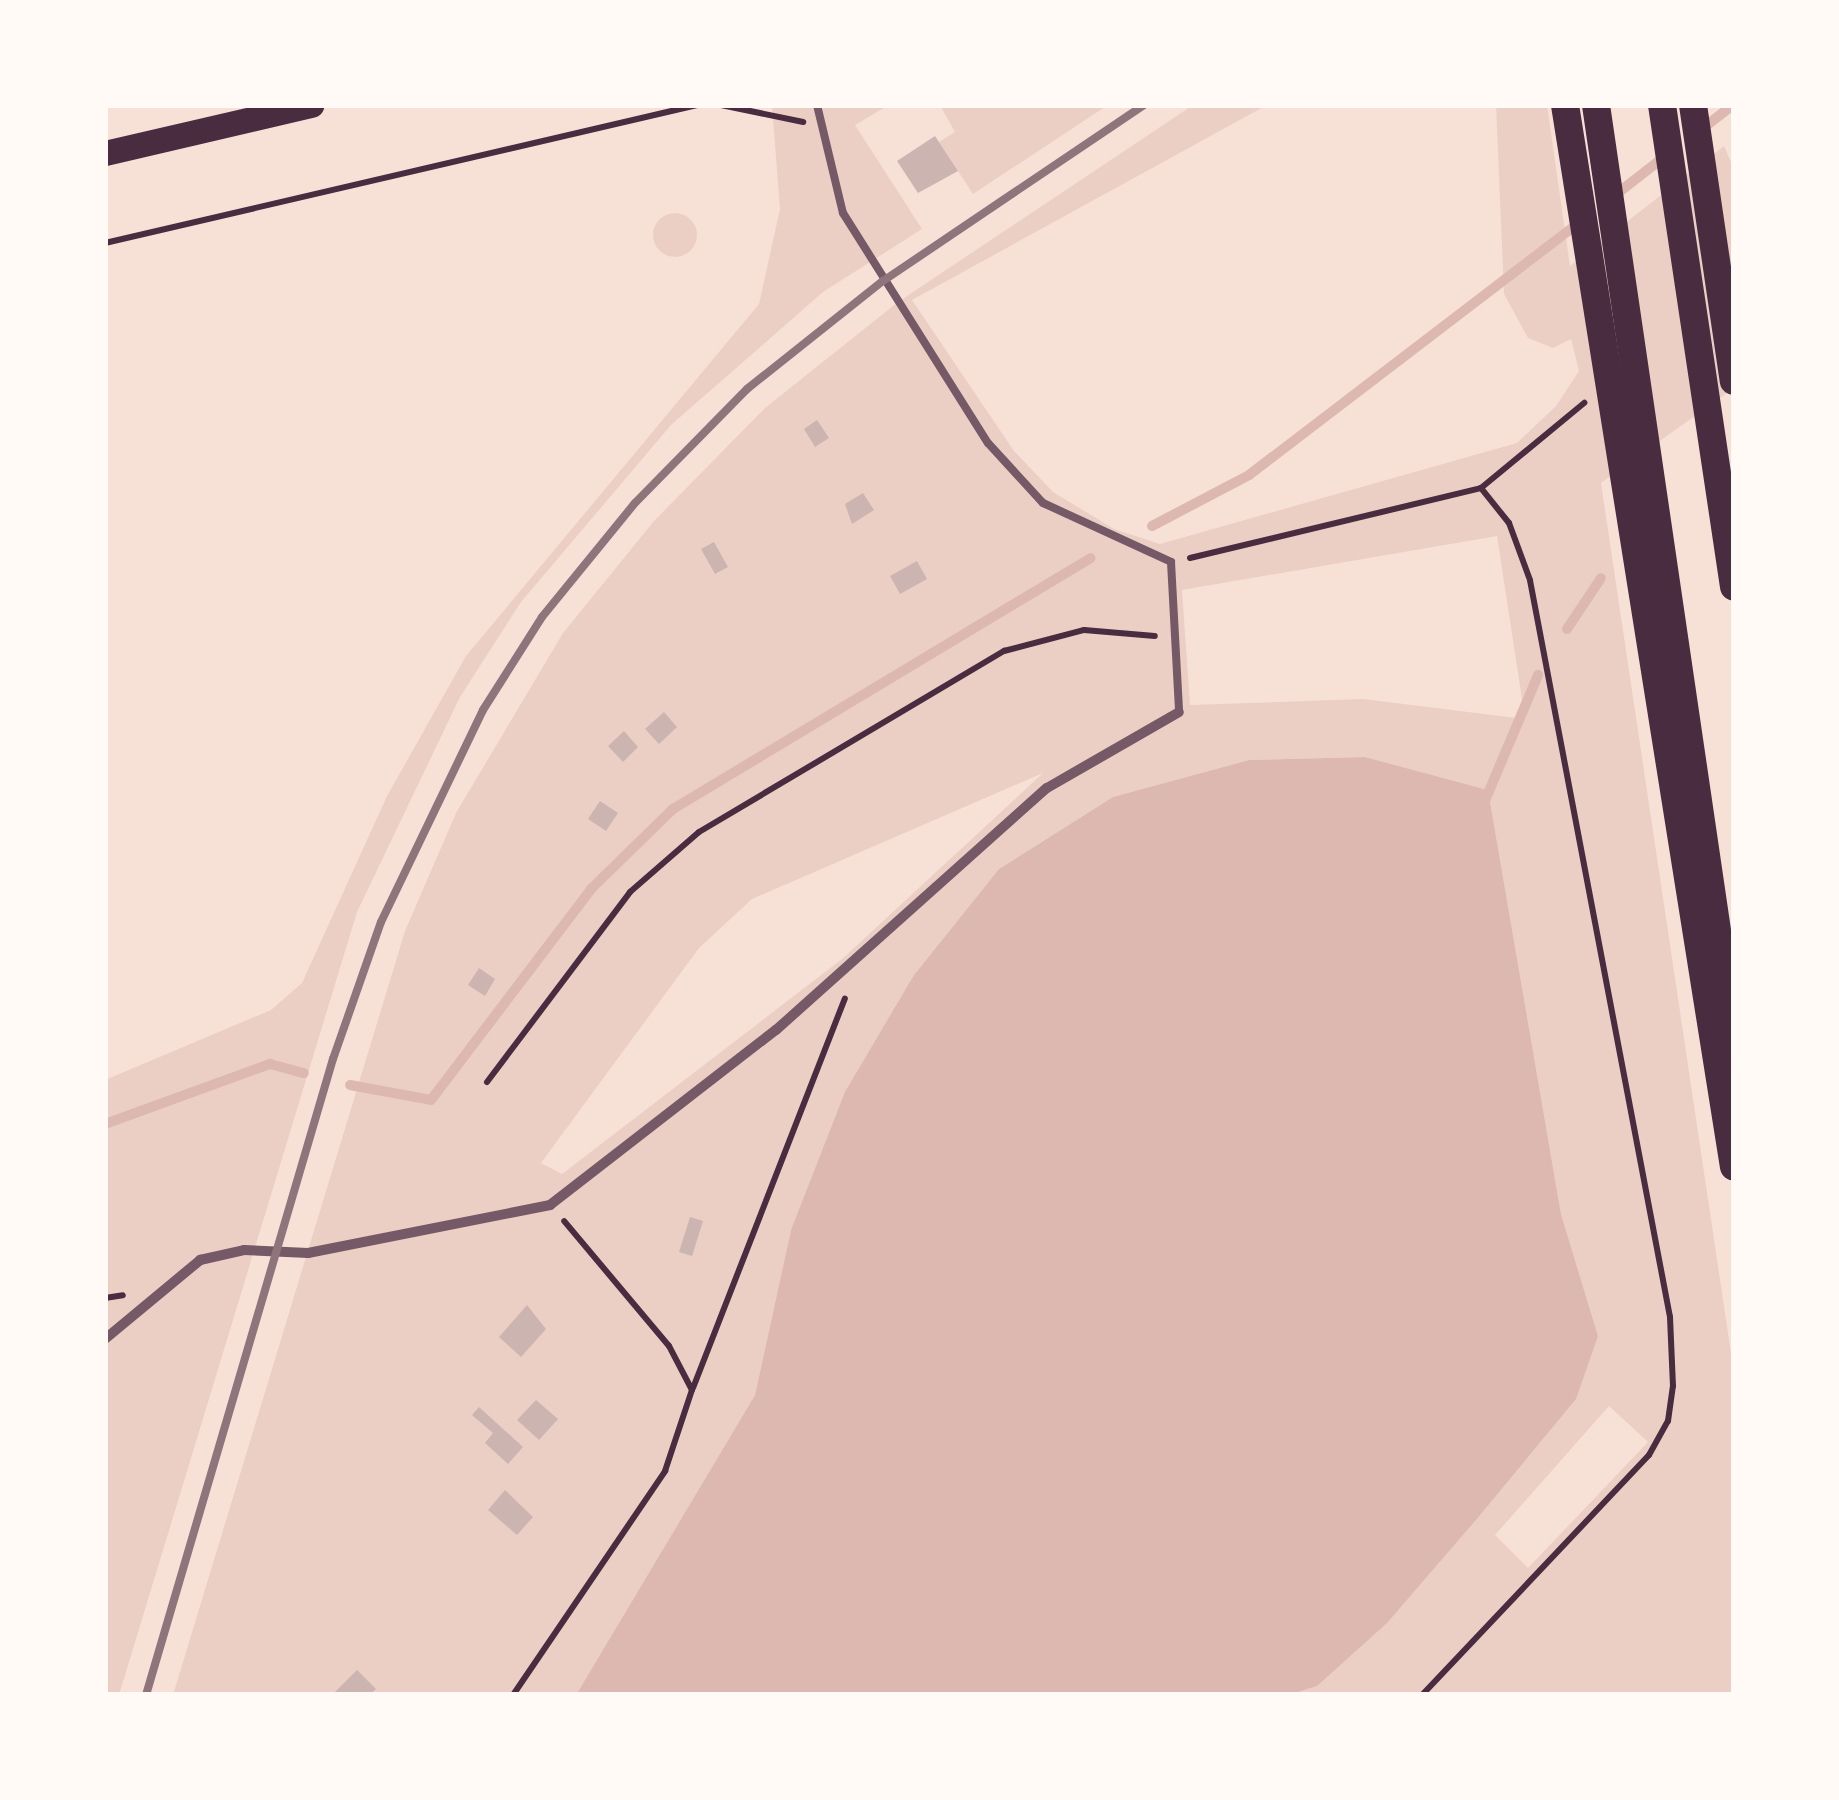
<!DOCTYPE html>
<style>
body{margin:0}
#map{position:relative;width:1839px;height:1800px;overflow:hidden;background:#f7e1d7;font-family:"IBM Plex Sans",sans-serif}
div>[style]{position:absolute}
.green>*{inset:0;background:#ebcfc5}
.round{border-radius:50%}
.water>*{inset:0;background:#dcb8b0}
.stream>*{height:10px;margin:-5px;padding:0 5px;transform-origin:5px;border-radius:5px;background:#dcb8b0}
.building>*{inset:0;background:#ccb4b1}
.path>*{height:6px;margin:-3px;padding:0 3px;transform-origin:3px;border-radius:3px;background:#4a2c40}
.service>*{height:8px;margin:-4px;padding:0 4px;transform-origin:4px;border-radius:4px;background:#755966}
.minor>*{height:10px;margin:-5px;padding:0 5px;transform-origin:5px;border-radius:5px;background:#755966}
.primary>*{height:25px;margin:-12.5px;padding:0 12.5px;transform-origin:12.5px;border-radius:12.5px;background:#4a2c40}
.motorway>*{height:28px;margin:-14px;padding:0 14px;transform-origin:14px;border-radius:14px;background:#4a2c40}
.rail>*{height:8px;margin:-4px;padding:0 4px;transform-origin:4px;border-radius:4px;background:#8f747c}
span{translate:-50% -50%;white-space:nowrap;text-align:center;line-height:1.15;-webkit-text-stroke:8px #fffaf5;paint-order:stroke}
.frame{position:absolute;inset:0;border:108px solid #fffaf5;pointer-events:none}
</style>
<div id="map">
<div class="green">
<div style="clip-path:polygon(772px 105px,889px 105px,855px 125px,922px 229px,823px 292px,671px 425px,521px 602px,460px 697px,357px 912px,119px 1695px,105px 1695px,105px 1080px,271px 1010px,302px 983px,387px 796px,466px 656px,759px 304px,780px 209px)"></div>
<div style="clip-path:polygon(940px 105px,1108px 105px,973px 194px,939px 142px,955px 132px)"></div>
<div style="clip-path:polygon(evenodd,1193px 105px,1267px 105px,912px 300px,1014px 451px,1053px 492px,1114px 529px,1160px 544px,1517px 443px,1556px 406px,1579px 371px,1571px 339px,1553px 348px,1528px 338px,1504px 294px,1496px 105px,1547px 105px,1570px 266px,1724px 146px,1734px 169px,1734px 388px,1601px 483px,1734px 1373px,1734px 1695px,1289px 1695px,1317px 1686px,1598px 1336px,1561px 1214px,1488px 790px,1365px 757px,1249px 760px,1113px 797px,999px 869px,914px 975px,791px 1230px,755px 1395px,576px 1695px,173px 1695px,405px 931px,456px 813px,563px 633px,654px 521px,765px 408px,898px 302px,1193px 105px,1497px 536px,1525px 719px,1363px 699px,1190px 705px,1182px 590px,1497px 536px,1193px 105px,1043px 773px,842px 959px,562px 1174px,541px 1163px,699px 948px,752px 899px,1043px 773px,1193px 105px,1609px 1406px,1648px 1442px,1528px 1568px,1495px 1535px,1609px 1406px)"></div>
<div class="round" style="left:653px;top:213px;width:44px;height:44px"></div>
</div>
<div class="water">
<div style="clip-path:polygon(1365px 757px,1488px 790px,1561px 1214px,1598px 1336px,1576px 1399px,1475px 1521px,1387px 1623px,1317px 1686px,1289px 1695px,576px 1695px,755px 1395px,791px 1230px,845px 1092px,914px 975px,999px 869px,1113px 797px,1249px 760px)"></div>
</div>
<div class="stream">
<div style="left:1702px;top:129px;width:39px;rotate:-38deg"></div>
<div style="left:1614px;top:196px;width:63px;rotate:-38deg"></div>
<div style="left:1152px;top:526px;width:110px;rotate:-27.7deg"></div>
<div style="left:1249px;top:475px;width:418px;rotate:-37.4deg"></div>
<div style="left:1567px;top:629px;width:61px;rotate:-56.3deg"></div>
<div style="left:1484px;top:803px;width:139px;rotate:-67.1deg"></div>
<div style="left:350px;top:1085px;width:82px;rotate:10.5deg"></div>
<div style="left:431px;top:1100px;width:265px;rotate:-52.8deg"></div>
<div style="left:591px;top:889px;width:115px;rotate:-44.3deg"></div>
<div style="left:673px;top:809px;width:487px;rotate:-31deg"></div>
<div style="left:105px;top:1124px;width:176px;rotate:-20deg"></div>
<div style="left:270px;top:1064px;width:35px;rotate:15deg"></div>
</div>
<div class="building">
<div style="clip-path:polygon(935px 136px,958px 171px,918px 193px,897px 161px)"></div>
<div style="clip-path:polygon(817px 420px,829px 438px,815px 447px,804px 429px)"></div>
<div style="clip-path:polygon(863px 493px,874px 510px,852px 524px,845px 504px)"></div>
<div style="clip-path:polygon(714px 542px,728px 567px,715px 574px,701px 549px)"></div>
<div style="clip-path:polygon(917px 561px,927px 579px,900px 594px,890px 576px)"></div>
<div style="clip-path:polygon(664px 712px,677px 727px,659px 744px,645px 729px)"></div>
<div style="clip-path:polygon(624px 731px,638px 747px,623px 762px,608px 746px)"></div>
<div style="clip-path:polygon(600px 801px,618px 813px,606px 831px,588px 819px)"></div>
<div style="clip-path:polygon(479px 968px,495px 979px,485px 996px,468px 985px)"></div>
<div style="clip-path:polygon(690px 1217px,703px 1221px,692px 1256px,679px 1252px)"></div>
<div style="clip-path:polygon(527px 1305px,546px 1329px,521px 1357px,499px 1337px)"></div>
<div style="clip-path:polygon(536px 1400px,558px 1419px,539px 1440px,517px 1420px)"></div>
<div style="clip-path:polygon(479px 1407px,523px 1447px,508px 1464px,485px 1443px,493px 1433px,472px 1415px)"></div>
<div style="clip-path:polygon(505px 1490px,533px 1517px,517px 1535px,488px 1510px)"></div>
<div style="clip-path:polygon(357px 1670px,376px 1689px,369px 1695px,332px 1695px)"></div>
</div>
<div class="path">
<div style="left:721px;top:105px;width:84px;rotate:11.7deg"></div>
<div style="left:105px;top:243px;width:608px;rotate:-13.12deg"></div>
<div style="left:1190px;top:558px;width:299px;rotate:-13.5deg"></div>
<div style="left:1481px;top:488px;width:134px;rotate:-39.5deg"></div>
<div style="left:487px;top:1082px;width:238px;rotate:-53deg"></div>
<div style="left:630px;top:892px;width:91px;rotate:-41deg"></div>
<div style="left:699px;top:832px;width:355px;rotate:-30.7deg"></div>
<div style="left:1004px;top:651px;width:83px;rotate:-14.7deg"></div>
<div style="left:1084px;top:630px;width:71px;rotate:4.8deg"></div>
<div style="left:105px;top:1298px;width:18px;rotate:-9deg"></div>
<div style="left:693px;top:1388px;width:418px;rotate:-68.7deg"></div>
<div style="left:513px;top:1695px;width:271px;rotate:-55.8deg"></div>
<div style="left:665px;top:1471px;width:85px;rotate:-71.6deg"></div>
<div style="left:692px;top:1390px;width:50px;rotate:-117.6deg"></div>
<div style="left:669px;top:1346px;width:163px;rotate:-130deg"></div>
<div style="left:1422px;top:1695px;width:330px;rotate:-46.6deg"></div>
<div style="left:1649px;top:1455px;width:39px;rotate:-61deg"></div>
<div style="left:1668px;top:1421px;width:35px;rotate:-82deg"></div>
<div style="left:1673px;top:1386px;width:69px;rotate:-92.5deg"></div>
<div style="left:1670px;top:1317px;width:750px;rotate:-100.76deg"></div>
<div style="left:1530px;top:580px;width:61px;rotate:-110.2deg"></div>
<div style="left:1509px;top:523px;width:45px;rotate:-128.7deg"></div>
</div>
<div class="service">
<div style="left:817px;top:105px;width:111px;rotate:76.5deg"></div>
<div style="left:843px;top:213px;width:272px;rotate:57.8deg"></div>
<div style="left:988px;top:443px;width:81px;rotate:47.5deg"></div>
<div style="left:1043px;top:503px;width:141px;rotate:24.7deg"></div>
<div style="left:1171px;top:562px;width:150px;rotate:86.9deg"></div>
</div>
<div class="minor">
<div style="left:105px;top:1339px;width:124px;rotate:-39.7deg"></div>
<div style="left:200px;top:1260px;width:45px;rotate:-12.8deg"></div>
<div style="left:244px;top:1250px;width:64px;rotate:2.7deg"></div>
<div style="left:308px;top:1253px;width:247px;rotate:-11.2deg"></div>
<div style="left:550px;top:1205px;width:286px;rotate:-37.8deg"></div>
<div style="left:776px;top:1030px;width:363px;rotate:-41.8deg"></div>
<div style="left:1047px;top:788px;width:152px;rotate:-29.9deg"></div>
</div>
<div class="primary">
<div style="left:105px;top:153px;width:212px;rotate:-13.1deg"></div>
</div>
<div class="motorway">
<div style="left:1565px;top:105px;width:1075px;rotate:80.96deg"></div>
<div style="left:1596px;top:105px;width:951px;rotate:81.66deg"></div>
<div style="left:1662px;top:105px;width:487px;rotate:81.5deg"></div>
<div style="left:1693px;top:105px;width:279px;rotate:81.6deg"></div>
</div>
<div class="rail">
<div style="left:146px;top:1695px;width:663px;rotate:-73.62deg"></div>
<div style="left:333px;top:1059px;width:145px;rotate:-70.7deg"></div>
<div style="left:381px;top:922px;width:235px;rotate:-64.3deg"></div>
<div style="left:483px;top:710px;width:110px;rotate:-57.6deg"></div>
<div style="left:542px;top:617px;width:147px;rotate:-50.8deg"></div>
<div style="left:635px;top:503px;width:160px;rotate:-45.5deg"></div>
<div style="left:747px;top:389px;width:174px;rotate:-38.5deg"></div>
<div style="left:883px;top:281px;width:315px;rotate:-34deg"></div>
</div>
<div class="frame"></div>
</div>
